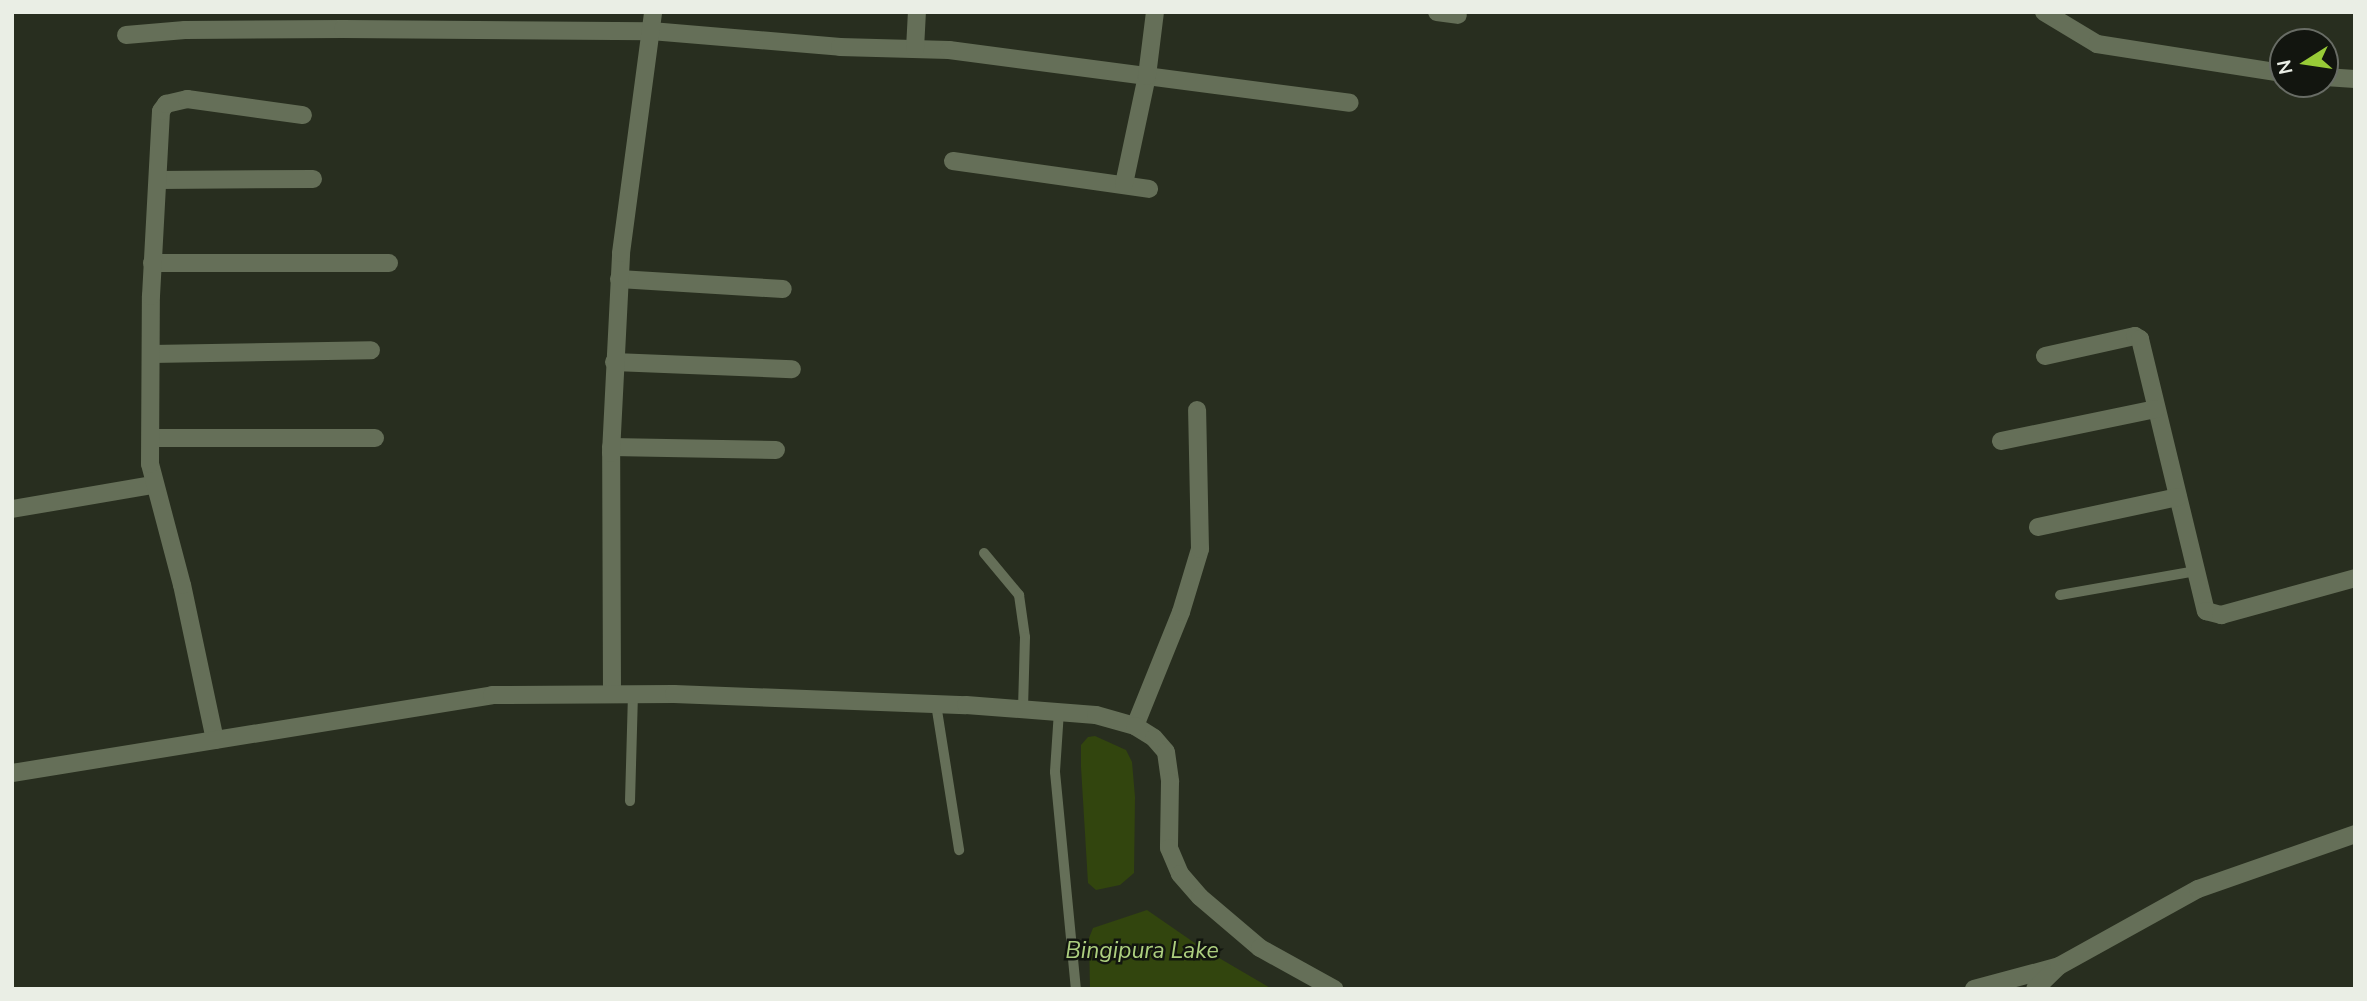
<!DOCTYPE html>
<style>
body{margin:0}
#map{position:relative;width:2367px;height:1001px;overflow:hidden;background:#282e1f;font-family:"Nunito Sans",sans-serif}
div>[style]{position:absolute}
.water>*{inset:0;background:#32450e}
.service>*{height:10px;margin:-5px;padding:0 5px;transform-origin:5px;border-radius:5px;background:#656f58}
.minor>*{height:18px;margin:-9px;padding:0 9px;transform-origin:9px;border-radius:9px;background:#656f58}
span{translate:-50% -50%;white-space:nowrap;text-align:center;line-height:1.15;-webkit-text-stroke:5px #12150f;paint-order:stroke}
.water-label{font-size:23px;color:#adcf7f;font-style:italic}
.frame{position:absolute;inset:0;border:14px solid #eaeee5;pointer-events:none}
.north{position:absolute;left:2269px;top:28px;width:70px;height:70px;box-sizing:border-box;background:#12150f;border:2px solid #686c65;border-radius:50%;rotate:258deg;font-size:19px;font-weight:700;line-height:28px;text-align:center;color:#eaeee5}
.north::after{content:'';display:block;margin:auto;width:24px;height:32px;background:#98cb37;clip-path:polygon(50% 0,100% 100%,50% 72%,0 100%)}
</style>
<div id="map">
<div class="water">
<div style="clip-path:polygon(1095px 736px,1126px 750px,1132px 762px,1135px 797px,1134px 873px,1120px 885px,1096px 890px,1088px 883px,1081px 767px,1081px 745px,1088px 737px)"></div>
<div style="clip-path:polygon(1147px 910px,1202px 948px,1272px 989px,1090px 989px,1089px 938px,1093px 928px)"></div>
</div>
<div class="service">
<div style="left:984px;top:553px;width:55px;rotate:50.2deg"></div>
<div style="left:1019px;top:595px;width:42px;rotate:81.9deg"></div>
<div style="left:1025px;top:637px;width:71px;rotate:91.6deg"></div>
<div style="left:2060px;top:595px;width:138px;rotate:-10deg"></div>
<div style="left:936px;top:704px;width:148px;rotate:81deg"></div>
<div style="left:1059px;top:711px;width:61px;rotate:93.8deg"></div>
<div style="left:1055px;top:772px;width:218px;rotate:84.5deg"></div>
<div style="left:630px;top:801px;width:108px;rotate:-88.4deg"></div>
</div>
<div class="minor">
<div style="left:1437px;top:12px;width:21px;rotate:8deg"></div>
<div style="left:2044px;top:12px;width:62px;rotate:31.1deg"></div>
<div style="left:2097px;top:44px;width:188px;rotate:8.9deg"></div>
<div style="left:126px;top:35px;width:59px;rotate:-4.8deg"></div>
<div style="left:185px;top:30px;width:158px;rotate:-0.4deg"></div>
<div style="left:343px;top:29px;width:308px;rotate:0.4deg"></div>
<div style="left:651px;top:31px;width:190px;rotate:4.8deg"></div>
<div style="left:840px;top:47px;width:109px;rotate:1.6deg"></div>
<div style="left:949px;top:50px;width:404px;rotate:7.5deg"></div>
<div style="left:915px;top:49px;width:37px;rotate:-87deg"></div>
<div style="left:2325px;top:77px;width:30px;rotate:4deg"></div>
<div style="left:953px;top:161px;width:198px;rotate:8.1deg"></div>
<div style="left:158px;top:180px;width:155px;rotate:-0.4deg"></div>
<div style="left:1124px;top:184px;width:110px;rotate:-78deg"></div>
<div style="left:1147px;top:76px;width:64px;rotate:-82.9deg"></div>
<div style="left:152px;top:263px;width:237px"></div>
<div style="left:619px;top:279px;width:164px;rotate:3.5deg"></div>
<div style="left:151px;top:354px;width:220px;rotate:-1deg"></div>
<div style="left:2045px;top:356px;width:92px;rotate:-12.5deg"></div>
<div style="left:2135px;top:336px;width:6px;rotate:31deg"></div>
<div style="left:2140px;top:339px;width:280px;rotate:76.4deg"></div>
<div style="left:2206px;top:611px;width:16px;rotate:15deg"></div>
<div style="left:2221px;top:615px;width:139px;rotate:-15.4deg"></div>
<div style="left:614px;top:362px;width:178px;rotate:2.3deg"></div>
<div style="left:151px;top:438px;width:224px"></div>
<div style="left:2001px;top:441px;width:158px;rotate:-11.7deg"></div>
<div style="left:611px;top:447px;width:165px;rotate:1deg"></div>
<div style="left:12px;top:509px;width:143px;rotate:-9.7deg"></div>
<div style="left:2038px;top:527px;width:143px;rotate:-12.1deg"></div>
<div style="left:612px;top:693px;width:240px;rotate:-90.2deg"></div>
<div style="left:611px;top:453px;width:200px;rotate:-87.1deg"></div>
<div style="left:621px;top:253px;width:243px;rotate:-82.4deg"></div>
<div style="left:1135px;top:726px;width:123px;rotate:-68deg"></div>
<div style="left:1181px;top:612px;width:66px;rotate:-73.2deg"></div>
<div style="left:1200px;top:549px;width:139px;rotate:-91.2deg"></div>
<div style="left:215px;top:740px;width:158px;rotate:-102deg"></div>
<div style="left:182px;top:585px;width:125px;rotate:-104.8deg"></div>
<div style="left:150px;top:464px;width:168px;rotate:-89.7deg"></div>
<div style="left:151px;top:296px;width:185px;rotate:-86.9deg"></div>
<div style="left:161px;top:111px;width:9px;rotate:-54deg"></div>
<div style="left:166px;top:104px;width:22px;rotate:-13deg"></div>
<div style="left:187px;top:99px;width:117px;rotate:7.9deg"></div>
<div style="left:12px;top:773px;width:486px;rotate:-9.2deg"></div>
<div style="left:492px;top:695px;width:182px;rotate:-0.3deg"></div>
<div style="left:674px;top:694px;width:292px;rotate:2.2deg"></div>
<div style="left:966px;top:705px;width:130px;rotate:4.4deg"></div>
<div style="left:1096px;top:715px;width:41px;rotate:15.8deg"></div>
<div style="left:1135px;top:726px;width:22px;rotate:32deg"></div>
<div style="left:1154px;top:738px;width:18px;rotate:49deg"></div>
<div style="left:1166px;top:752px;width:30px;rotate:82deg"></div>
<div style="left:1170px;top:782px;width:66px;rotate:90.9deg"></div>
<div style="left:1169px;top:848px;width:28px;rotate:67deg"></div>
<div style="left:1180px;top:874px;width:30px;rotate:49deg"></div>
<div style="left:1200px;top:897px;width:79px;rotate:40.4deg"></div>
<div style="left:1260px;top:948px;width:85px;rotate:29deg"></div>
<div style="left:1974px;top:989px;width:85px;rotate:-15deg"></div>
<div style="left:2035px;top:989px;width:33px;rotate:-44deg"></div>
<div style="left:2059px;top:966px;width:159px;rotate:-29deg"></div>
<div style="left:2198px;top:889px;width:166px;rotate:-19.3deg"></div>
</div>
<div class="water-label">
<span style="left:1142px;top:951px">Bingipura Lake</span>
</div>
<div class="frame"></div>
<div class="north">N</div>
</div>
